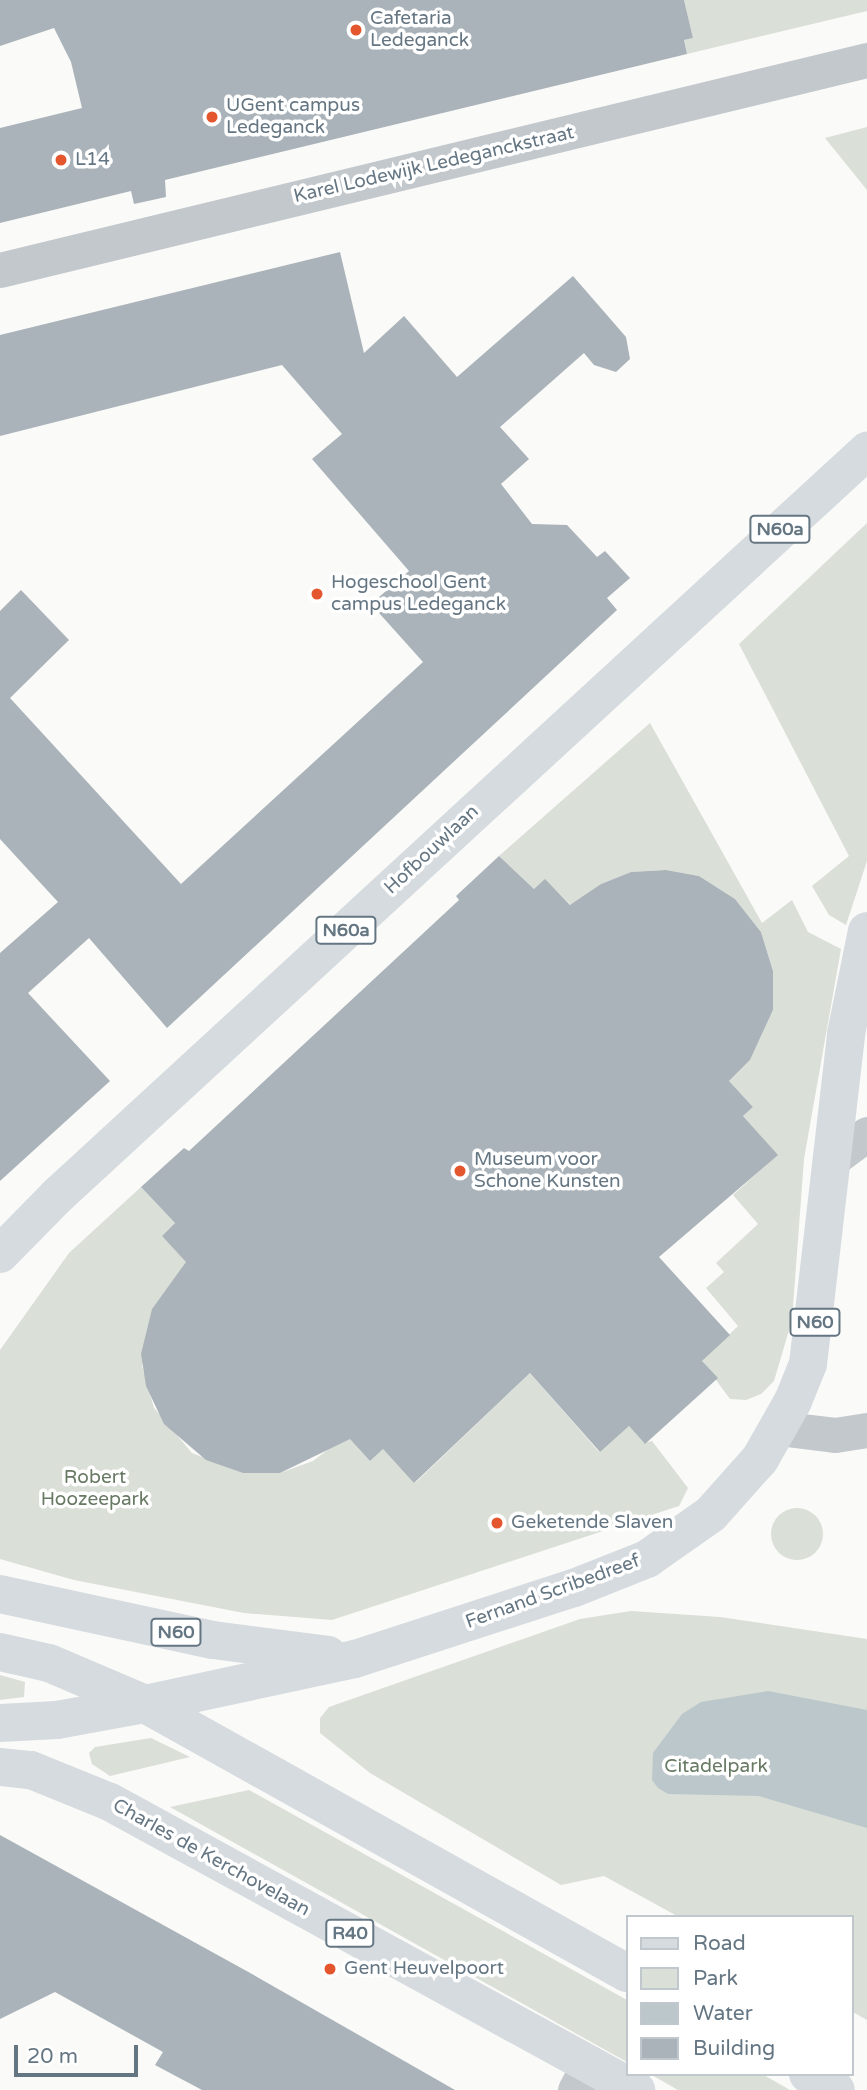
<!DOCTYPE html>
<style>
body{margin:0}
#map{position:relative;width:867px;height:2090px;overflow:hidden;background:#fafaf8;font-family:"Varela Round",sans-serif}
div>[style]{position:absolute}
.green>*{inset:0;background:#dadfd7}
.round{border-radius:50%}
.water>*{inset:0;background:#bbc7cb}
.building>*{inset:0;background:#aab3b9}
.street>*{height:35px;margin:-17.5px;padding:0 17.5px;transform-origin:17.5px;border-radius:17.5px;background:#c3c8cc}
.primary>*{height:38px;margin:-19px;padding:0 19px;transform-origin:19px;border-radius:19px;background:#d6dbdf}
.dots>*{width:19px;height:19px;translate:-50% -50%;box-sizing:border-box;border:4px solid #fff;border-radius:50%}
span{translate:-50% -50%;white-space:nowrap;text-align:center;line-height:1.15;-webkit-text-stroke:7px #fff;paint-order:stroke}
.shield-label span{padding:2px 5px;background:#fff;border:2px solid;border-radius:5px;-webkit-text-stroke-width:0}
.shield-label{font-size:18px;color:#657683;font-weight:700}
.poi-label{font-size:19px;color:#657683}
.left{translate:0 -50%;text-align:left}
.street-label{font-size:19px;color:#657683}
.park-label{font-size:19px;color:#687a64}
.legend{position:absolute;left:626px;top:1915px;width:228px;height:161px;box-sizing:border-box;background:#fff;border:2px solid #c1c8cd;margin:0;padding:9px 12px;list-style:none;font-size:21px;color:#657683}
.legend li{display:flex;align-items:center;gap:14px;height:35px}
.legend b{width:35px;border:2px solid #c1c8cd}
.scale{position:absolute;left:14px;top:2045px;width:124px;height:32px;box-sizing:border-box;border:4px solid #657683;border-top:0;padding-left:9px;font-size:21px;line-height:24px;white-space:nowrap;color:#657683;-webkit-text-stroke:5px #fff;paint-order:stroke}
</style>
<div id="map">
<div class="green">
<div style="clip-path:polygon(684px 0,867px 0,867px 11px,687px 54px,684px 40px,693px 38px)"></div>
<div style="clip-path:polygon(867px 127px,867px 190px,825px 138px)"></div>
<div style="clip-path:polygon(867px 523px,867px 861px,846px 925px,829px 915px,812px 886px,849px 856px,739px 644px)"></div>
<div style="clip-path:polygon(650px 723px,762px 923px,792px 900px,808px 932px,841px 949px,804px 1159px,792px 1320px,774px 1381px,761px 1394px,746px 1400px,730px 1399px,702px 1361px,738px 1326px,706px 1288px,724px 1272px,716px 1263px,758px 1224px,733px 1195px,777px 1155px,743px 1116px,753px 1107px,729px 1081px,750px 1060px,773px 1010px,773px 971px,761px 932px,735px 899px,699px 876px,666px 870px,631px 872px,601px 884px,572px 906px,545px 880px,534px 889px,499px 856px)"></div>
<div style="clip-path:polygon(141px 1187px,175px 1223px,162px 1236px,187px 1262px,152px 1309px,142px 1366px,154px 1408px,192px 1453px,243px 1473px,280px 1473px,313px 1461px,347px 1435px,370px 1461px,383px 1449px,415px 1483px,530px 1373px,599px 1452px,629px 1426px,644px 1443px,652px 1441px,688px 1488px,679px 1506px,332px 1620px,244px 1613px,74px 1580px,0 1559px,0 1350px,69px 1253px)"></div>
<div class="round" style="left:771px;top:1508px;width:52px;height:52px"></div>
<div style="clip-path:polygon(631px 1611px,720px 1617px,867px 1639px,867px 2020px,851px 2011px,851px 1917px,679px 1917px,604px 1876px,561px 1885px,370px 1773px,320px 1733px,320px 1718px,329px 1707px,580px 1619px)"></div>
<div style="clip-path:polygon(0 1675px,25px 1682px,24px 1697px,0 1700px)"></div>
<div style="clip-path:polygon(151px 1738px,190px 1757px,110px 1776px,92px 1764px,89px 1753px,95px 1747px)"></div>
<div style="clip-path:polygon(249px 1790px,627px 2000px,627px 2062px,170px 1807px)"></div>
<div style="clip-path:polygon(650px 2074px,762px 2074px,790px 2090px,678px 2090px)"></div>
</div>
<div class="water">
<div style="clip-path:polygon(768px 1691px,867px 1710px,867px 1828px,759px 1796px,668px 1794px,658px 1788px,652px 1780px,653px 1753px,682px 1714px,701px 1702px)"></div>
</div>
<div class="building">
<div style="clip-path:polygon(0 0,684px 0,693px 38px,684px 40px,687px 54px,165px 180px,166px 197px,134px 204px,131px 191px,0 223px,0 128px,82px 108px,71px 62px,54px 28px,0 46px)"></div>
<div style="clip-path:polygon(340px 252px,364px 353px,404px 316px,457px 377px,573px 276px,626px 337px,630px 359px,616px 372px,594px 365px,584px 353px,500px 427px,529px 459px,501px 484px,532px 524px,567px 525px,597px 557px,605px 551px,630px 578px,607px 598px,617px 610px,167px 1028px,89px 938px,28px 993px,110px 1081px,0 1181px,0 953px,58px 902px,0 839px,0 611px,21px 590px,69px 640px,10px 698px,181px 884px,423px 662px,371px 604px,409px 571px,312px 459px,342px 434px,282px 365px,0 436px,0 335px)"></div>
<div style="clip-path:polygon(499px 856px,534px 889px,545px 879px,570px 905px,601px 884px,631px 872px,666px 870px,699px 876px,735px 899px,761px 932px,773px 971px,773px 1010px,750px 1060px,729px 1081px,753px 1107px,743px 1116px,778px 1155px,659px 1257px,730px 1335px,702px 1361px,718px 1378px,645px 1444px,629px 1426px,600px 1452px,530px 1373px,414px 1483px,383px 1449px,370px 1461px,350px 1439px,280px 1473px,243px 1473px,206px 1460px,164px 1424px,146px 1386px,141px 1354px,152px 1309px,186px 1262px,162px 1236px,175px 1223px,141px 1187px,184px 1148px,189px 1151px,459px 900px,456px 896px)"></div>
<div style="clip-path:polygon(0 1835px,252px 1974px,455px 2090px,202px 2090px,155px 2065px,163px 2052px,55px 1992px,0 2019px)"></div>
</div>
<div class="street">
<div style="left:0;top:270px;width:892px;rotate:-13.62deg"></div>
<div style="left:830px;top:1161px;width:46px;rotate:-36.1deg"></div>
<div style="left:778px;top:1428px;width:57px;rotate:7deg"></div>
<div style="left:835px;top:1435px;width:32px;rotate:-9deg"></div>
<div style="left:575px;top:2090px;width:30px;rotate:-62deg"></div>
</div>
<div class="primary">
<div style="left:0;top:1254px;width:81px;rotate:-45.5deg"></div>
<div style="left:57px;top:1196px;width:1101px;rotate:-42.61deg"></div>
<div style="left:0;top:1594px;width:218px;rotate:12.2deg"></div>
<div style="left:213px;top:1640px;width:116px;rotate:7.4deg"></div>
<div style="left:0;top:1652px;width:50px;rotate:12.7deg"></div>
<div style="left:49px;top:1663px;width:104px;rotate:23.1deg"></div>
<div style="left:145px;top:1704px;width:552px;rotate:29.17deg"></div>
<div style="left:0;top:1723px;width:57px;rotate:-3deg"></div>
<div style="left:57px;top:1720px;width:89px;rotate:-10.3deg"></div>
<div style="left:145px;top:1704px;width:215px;rotate:-12.1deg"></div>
<div style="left:355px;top:1659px;width:230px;rotate:-18deg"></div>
<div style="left:574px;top:1588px;width:79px;rotate:-21.7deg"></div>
<div style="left:647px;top:1559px;width:78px;rotate:-35.1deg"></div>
<div style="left:711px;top:1514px;width:74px;rotate:-48.3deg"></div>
<div style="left:760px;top:1459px;width:67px;rotate:-60.4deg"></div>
<div style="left:793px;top:1401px;width:40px;rotate:-68deg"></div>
<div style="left:808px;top:1364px;width:332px;rotate:-83.4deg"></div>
<div style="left:846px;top:1034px;width:105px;rotate:-78.5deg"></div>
<div style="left:0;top:1767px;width:31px;rotate:6deg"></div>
<div style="left:31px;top:1770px;width:85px;rotate:22.1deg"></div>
<div style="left:110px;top:1802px;width:600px;rotate:28.7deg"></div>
<div style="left:808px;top:2074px;width:32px;rotate:30deg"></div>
</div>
<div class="dots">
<div style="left:356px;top:30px;background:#e4572e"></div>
<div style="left:212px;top:117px;background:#e4572e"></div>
<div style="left:61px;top:160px;background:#e4572e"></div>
<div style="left:317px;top:594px;background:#e4572e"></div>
<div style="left:460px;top:1171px;background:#e4572e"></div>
<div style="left:497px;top:1523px;background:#e4572e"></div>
<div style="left:330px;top:1969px;background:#e4572e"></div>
</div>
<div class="shield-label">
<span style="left:780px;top:529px">N60a</span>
<span style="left:346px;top:930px">N60a</span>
<span style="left:815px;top:1322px">N60</span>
<span style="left:176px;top:1632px">N60</span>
<span style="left:350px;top:1933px">R40</span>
</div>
<div class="poi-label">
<span class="left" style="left:370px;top:30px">Cafetaria<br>Ledeganck</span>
<span class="left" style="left:226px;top:117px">UGent campus<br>Ledeganck</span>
<span class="left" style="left:75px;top:160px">L14</span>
<span class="left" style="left:331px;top:594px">Hogeschool Gent<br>campus Ledeganck</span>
<span class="left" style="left:474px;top:1171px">Museum voor<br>Schone Kunsten</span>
<span class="left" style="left:511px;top:1523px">Geketende Slaven</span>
<span class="left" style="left:344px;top:1969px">Gent Heuvelpoort</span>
</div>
<div class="street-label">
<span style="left:434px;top:165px;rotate:-13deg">Karel Lodewijk Ledeganckstraat</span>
<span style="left:432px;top:850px;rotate:-43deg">Hofbouwlaan</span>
<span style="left:553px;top:1592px;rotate:-20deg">Fernand Scribedreef</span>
<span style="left:211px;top:1858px;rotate:29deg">Charles de Kerchovelaan</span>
</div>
<div class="park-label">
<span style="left:95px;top:1489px">Robert<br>Hoozeepark</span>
<span style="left:716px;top:1767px">Citadelpark</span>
</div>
<ul class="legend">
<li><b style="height:9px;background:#d6dbdf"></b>Road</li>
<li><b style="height:19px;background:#dadfd7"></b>Park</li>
<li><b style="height:19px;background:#bbc7cb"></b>Water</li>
<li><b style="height:19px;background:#aab3b9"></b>Building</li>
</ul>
<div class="scale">20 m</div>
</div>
